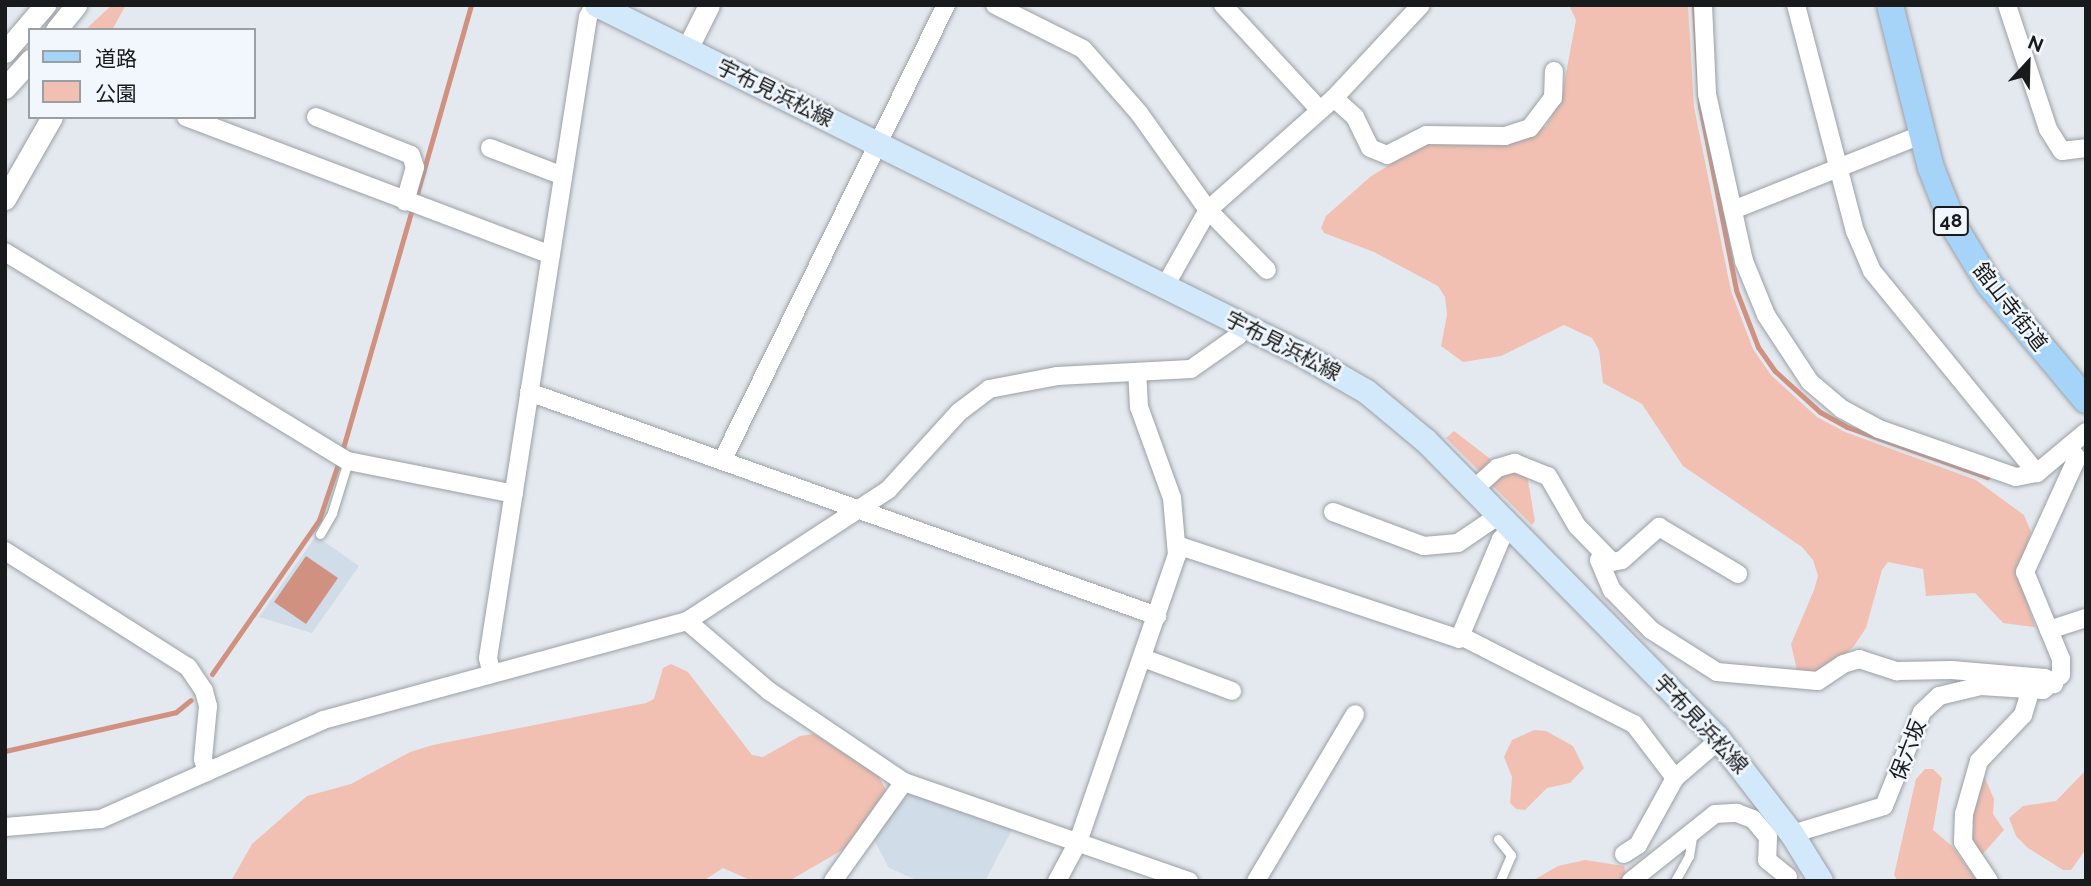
<!DOCTYPE html>
<meta charset="utf-8">
<style>
body{margin:0}
#map{position:relative;width:2091px;height:886px;overflow:hidden;background:#e4e9ef;font-family:Raleway,"Noto Sans JP",sans-serif}
div>[style]{position:absolute}
.built>*{inset:0;background:#d0dce7}
.green>*{inset:0;background:#f1c0b2}
.water>*{inset:0;background:#d09180}
.stream>*{height:5px;margin:-2.5px;padding:0 2.5px;transform-origin:2.5px;border-radius:2.5px;background:#d09180}
.roads{filter:drop-shadow(0 0 2px #9ba0a5) drop-shadow(0 0 2px #9ba0a5)}
.service>*{height:9px;margin:-4.5px;padding:0 4.5px;transform-origin:4.5px;border-radius:4.5px;background:#fff}
.minor>*{height:18px;margin:-9px;padding:0 9px;transform-origin:9px;border-radius:9px;background:#fff}
.tertiary>*{height:21px;margin:-10.5px;padding:0 10.5px;transform-origin:10.5px;border-radius:10.5px;background:#fff}
.secondary>*{height:24px;margin:-12px;padding:0 12px;transform-origin:12px;border-radius:12px;background:#d2e9fb}
.primary>*{height:26px;margin:-13px;padding:0 13px;transform-origin:13px;border-radius:13px;background:#a6d3f8}
span{translate:-50% -50%;white-space:nowrap;text-align:center;line-height:1.15;-webkit-text-stroke:5px #f1f7fc;paint-order:stroke}
.shield-label span{padding:2px 5px;background:#f1f7fc;border:2px solid;border-radius:5px;-webkit-text-stroke-width:0}
.shield-label{font-size:19px;color:#181a1c;font-weight:700}
.street-label{font-size:21px;color:#181a1c}
.frame{position:absolute;inset:0;border:7px solid #181a1c;pointer-events:none}
.legend{position:absolute;left:28px;top:28px;width:228px;height:91px;box-sizing:border-box;background:#f1f7fc;border:2px solid #9a9fa2;margin:0;padding:9px 12px;list-style:none;font-size:21px;color:#181a1c}
.legend li{display:flex;align-items:center;gap:14px;height:35px}
.legend b{width:35px;border:2px solid #9a9fa2}
.north{position:absolute;left:1993px;top:28px;width:70px;height:70px;-webkit-text-stroke:5px #f1f7fc;paint-order:stroke;rotate:22deg;font-size:19px;font-weight:700;line-height:28px;text-align:center;color:#181a1c}
.north::after{content:'';display:block;margin:auto;width:24px;height:32px;background:#181a1c;clip-path:polygon(50% 0,100% 100%,50% 72%,0 100%)}
</style>
<div id="map">
<div class="built">
<div style="clip-path:polygon(316px 536px,359px 566px,312px 633px,259px 617px)"></div>
<div style="clip-path:polygon(909px 793px,1013px 828px,985px 881px,919px 881px,889px 868px,873px 838px)"></div>
</div>
<div class="green">
<div style="clip-path:polygon(112px 5px,126px 5px,112px 30px,85px 30px)"></div>
<div style="clip-path:polygon(1569px 5px,1688px 5px,1694px 107px,1731px 291px,1753px 349px,1771px 375px,1817px 417px,1845px 432px,1976px 480px,2024px 515px,2031px 532px,2018px 573px,2035px 627px,2003px 623px,1975px 593px,1926px 596px,1923px 569px,1888px 562px,1882px 570px,1866px 628px,1854px 646px,1831px 667px,1807px 676px,1797px 670px,1791px 644px,1814px 590px,1818px 576px,1813px 560px,1802px 547px,1683px 466px,1642px 404px,1603px 383px,1599px 350px,1592px 338px,1564px 325px,1501px 356px,1463px 362px,1441px 346px,1447px 315px,1445px 297px,1438px 286px,1374px 252px,1324px 233px,1321px 228px,1326px 216px,1370px 177px,1413px 150px,1428px 143px,1520px 141px,1546px 126px,1561px 100px,1576px 20px)"></div>
<div style="clip-path:polygon(1454px 431px,1493px 461px,1481px 473px,1446px 438px)"></div>
<div style="clip-path:polygon(1514px 471px,1527px 475px,1535px 521px,1532px 525px,1490px 483px,1500px 474px)"></div>
<div style="clip-path:polygon(671px 664px,688px 672px,752px 755px,763px 757px,800px 736px,814px 734px,878px 775px,886px 790px,883px 798px,844px 849px,789px 881px,752px 881px,723px 868px,703px 881px,231px 881px,252px 844px,307px 796px,351px 784px,410px 752px,433px 745px,646px 703px,654px 699px,663px 668px)"></div>
<div style="clip-path:polygon(1534px 730px,1546px 731px,1573px 746px,1584px 768px,1570px 783px,1547px 788px,1525px 810px,1516px 809px,1510px 803px,1512px 777px,1504px 757px,1512px 740px)"></div>
<div style="clip-path:polygon(1925px 769px,1933px 769px,1942px 778px,1933px 830px,1952px 846px,1977px 881px,1898px 881px,1894px 875px,1916px 779px)"></div>
<div style="clip-path:polygon(2086px 770px,2086px 849px,2071px 870px,2063px 870px,2028px 848px,2016px 836px,2009px 818px,2023px 806px,2056px 801px)"></div>
<div style="clip-path:polygon(1983px 774px,1994px 799px,1993px 814px,2004px 830px,1980px 857px,1969px 829px)"></div>
<div style="clip-path:polygon(1585px 860px,1624px 866px,1628px 881px,1532px 881px,1558px 866px)"></div>
</div>
<div class="water">
<div style="clip-path:polygon(306px 556px,338px 578px,306px 624px,274px 602px)"></div>
</div>
<div class="stream">
<div style="left:1694px;top:5px;width:101px;rotate:86.6deg"></div>
<div style="left:1700px;top:106px;width:187px;rotate:78.9deg"></div>
<div style="left:1736px;top:290px;width:61px;rotate:68.9deg"></div>
<div style="left:1758px;top:347px;width:29px;rotate:55deg"></div>
<div style="left:1775px;top:371px;width:61px;rotate:42.3deg"></div>
<div style="left:1820px;top:412px;width:31px;rotate:29deg"></div>
<div style="left:1847px;top:427px;width:149px;rotate:19.7deg"></div>
<div style="left:416px;top:197px;width:200px;rotate:-74deg"></div>
<div style="left:343px;top:448px;width:245px;rotate:-73.9deg"></div>
<div style="left:212px;top:674px;width:188px;rotate:-55.2deg"></div>
<div style="left:319px;top:520px;width:59px;rotate:-71.3deg"></div>
<div style="left:5px;top:751px;width:175px;rotate:-12.8deg"></div>
<div style="left:176px;top:712px;width:19px;rotate:-39deg"></div>
</div>
<div class="roads">
<div class="service">
<div style="left:320px;top:534px;width:24px;rotate:-60deg"></div>
<div style="left:332px;top:513px;width:54px;rotate:-72.9deg"></div>
<div style="left:1498px;top:839px;width:21px;rotate:51deg"></div>
<div style="left:1511px;top:855px;width:28px;rotate:113deg"></div>
<div style="left:1675px;top:881px;width:29px;rotate:-61deg"></div>
<div style="left:1689px;top:856px;width:20px;rotate:-81deg"></div>
</div>
<div class="minor">
<div style="left:995px;top:5px;width:98px;rotate:26.6deg"></div>
<div style="left:1083px;top:49px;width:85px;rotate:48.8deg"></div>
<div style="left:1139px;top:113px;width:119px;rotate:54.6deg"></div>
<div style="left:1208px;top:210px;width:84px;rotate:45.5deg"></div>
<div style="left:1223px;top:5px;width:143px;rotate:47.3deg"></div>
<div style="left:1703px;top:5px;width:89px;rotate:87.4deg"></div>
<div style="left:1707px;top:94px;width:171px;rotate:77.5deg"></div>
<div style="left:1744px;top:261px;width:58px;rotate:67.8deg"></div>
<div style="left:1766px;top:315px;width:80px;rotate:56.7deg"></div>
<div style="left:1810px;top:382px;width:42px;rotate:40.2deg"></div>
<div style="left:1842px;top:409px;width:42px;rotate:28.4deg"></div>
<div style="left:1879px;top:429px;width:145px;rotate:19.3deg"></div>
<div style="left:2016px;top:477px;width:21px;rotate:-11deg"></div>
<div style="left:2037px;top:473px;width:64px;rotate:-39.9deg"></div>
<div style="left:1796px;top:5px;width:234px;rotate:75.4deg"></div>
<div style="left:1855px;top:231px;width:43px;rotate:67deg"></div>
<div style="left:1872px;top:271px;width:261px;rotate:50.8deg"></div>
<div style="left:2007px;top:5px;width:131px;rotate:71.7deg"></div>
<div style="left:2048px;top:129px;width:26px;rotate:58deg"></div>
<div style="left:2062px;top:151px;width:24px;rotate:-7deg"></div>
<div style="left:1334px;top:98px;width:28px;rotate:42deg"></div>
<div style="left:1355px;top:117px;width:34px;rotate:64deg"></div>
<div style="left:1370px;top:148px;width:18px;rotate:22deg"></div>
<div style="left:1387px;top:155px;width:44px;rotate:-27.1deg"></div>
<div style="left:1426px;top:135px;width:79px;rotate:0.7deg"></div>
<div style="left:1505px;top:136px;width:26px;rotate:-18deg"></div>
<div style="left:1530px;top:128px;width:38px;rotate:-53deg"></div>
<div style="left:1553px;top:98px;width:27px;rotate:-88deg"></div>
<div style="left:186px;top:117px;width:390px;rotate:20.7deg"></div>
<div style="left:316px;top:117px;width:102px;rotate:21.8deg"></div>
<div style="left:411px;top:155px;width:13px;rotate:72deg"></div>
<div style="left:415px;top:167px;width:36px;rotate:106deg"></div>
<div style="left:490px;top:148px;width:78px;rotate:21deg"></div>
<div style="left:1733px;top:210px;width:205px;rotate:-21.8deg"></div>
<div style="left:5px;top:252px;width:402px;rotate:31.4deg"></div>
<div style="left:348px;top:461px;width:169px;rotate:11.2deg"></div>
<div style="left:1165px;top:286px;width:87px;rotate:-60.5deg"></div>
<div style="left:1208px;top:210px;width:169px;rotate:-41.6deg"></div>
<div style="left:1334px;top:98px;width:127px;rotate:-46.9deg"></div>
<div style="left:529px;top:392px;width:667px;rotate:19.63deg"></div>
<div style="left:723px;top:459px;width:506px;rotate:-63.84deg"></div>
<div style="left:1474px;top:489px;width:31px;rotate:-42deg"></div>
<div style="left:1497px;top:468px;width:19px;rotate:-16deg"></div>
<div style="left:1515px;top:463px;width:35px;rotate:22deg"></div>
<div style="left:1548px;top:476px;width:58px;rotate:59.9deg"></div>
<div style="left:1577px;top:526px;width:50px;rotate:45.8deg"></div>
<div style="left:1612px;top:562px;width:10px;rotate:-11deg"></div>
<div style="left:1622px;top:560px;width:50px;rotate:-41.7deg"></div>
<div style="left:1659px;top:527px;width:92px;rotate:30.7deg"></div>
<div style="left:1333px;top:512px;width:97px;rotate:20.5deg"></div>
<div style="left:1424px;top:546px;width:34px;rotate:-5deg"></div>
<div style="left:1458px;top:543px;width:50px;rotate:-34.3deg"></div>
<div style="left:1177px;top:545px;width:297px;rotate:18.4deg"></div>
<div style="left:1459px;top:639px;width:108px;rotate:-67.2deg"></div>
<div style="left:1501px;top:539px;width:16px;rotate:-45deg"></div>
<div style="left:5px;top:551px;width:217px;rotate:32.4deg"></div>
<div style="left:188px;top:667px;width:29px;rotate:56deg"></div>
<div style="left:204px;top:691px;width:16px;rotate:75deg"></div>
<div style="left:208px;top:706px;width:53px;rotate:95.4deg"></div>
<div style="left:203px;top:759px;width:14px;rotate:73deg"></div>
<div style="left:1604px;top:555px;width:7px;rotate:135deg"></div>
<div style="left:1599px;top:560px;width:33px;rotate:67deg"></div>
<div style="left:1612px;top:590px;width:56px;rotate:45.7deg"></div>
<div style="left:1651px;top:630px;width:78px;rotate:32.5deg"></div>
<div style="left:1717px;top:672px;width:101px;rotate:5.1deg"></div>
<div style="left:1818px;top:681px;width:30px;rotate:-34deg"></div>
<div style="left:1843px;top:664px;width:17px;rotate:-17deg"></div>
<div style="left:1859px;top:659px;width:40px;rotate:18deg"></div>
<div style="left:1897px;top:671px;width:55px;rotate:-1deg"></div>
<div style="left:1952px;top:670px;width:93px;rotate:4.9deg"></div>
<div style="left:2045px;top:678px;width:11px;rotate:34deg"></div>
<div style="left:687px;top:621px;width:108px;rotate:40.5deg"></div>
<div style="left:769px;top:691px;width:163px;rotate:34deg"></div>
<div style="left:904px;top:782px;width:302px;rotate:19.2deg"></div>
<div style="left:2049px;top:630px;width:39px;rotate:-18deg"></div>
<div style="left:1461px;top:636px;width:194px;rotate:27deg"></div>
<div style="left:1634px;top:724px;width:68px;rotate:52.8deg"></div>
<div style="left:1143px;top:658px;width:95px;rotate:20.3deg"></div>
<div style="left:491px;top:671px;width:13px;rotate:-103deg"></div>
<div style="left:488px;top:658px;width:649px;rotate:-81.13deg"></div>
<div style="left:588px;top:17px;width:13px;rotate:-63deg"></div>
<div style="left:5px;top:827px;width:96px;rotate:-4.8deg"></div>
<div style="left:101px;top:819px;width:243px;rotate:-24deg"></div>
<div style="left:323px;top:720px;width:377px;rotate:-15.2deg"></div>
<div style="left:687px;top:621px;width:240px;rotate:-33.1deg"></div>
<div style="left:888px;top:490px;width:105px;rotate:-47.7deg"></div>
<div style="left:959px;top:412px;width:38px;rotate:-37deg"></div>
<div style="left:989px;top:389px;width:69px;rotate:-10.8deg"></div>
<div style="left:1057px;top:376px;width:134px;rotate:-3deg"></div>
<div style="left:1191px;top:369px;width:57px;rotate:-35.1deg"></div>
<div style="left:1238px;top:336px;width:11px;rotate:-63deg"></div>
<div style="left:1792px;top:834px;width:96px;rotate:-16.9deg"></div>
<div style="left:1884px;top:806px;width:101px;rotate:-68deg"></div>
<div style="left:1922px;top:712px;width:23px;rotate:-43deg"></div>
<div style="left:1939px;top:696px;width:43px;rotate:-13.4deg"></div>
<div style="left:1981px;top:686px;width:62px;rotate:3.7deg"></div>
<div style="left:2043px;top:690px;width:23px;rotate:-40deg"></div>
<div style="left:2061px;top:675px;width:16px;rotate:-90deg"></div>
<div style="left:2061px;top:659px;width:94px;rotate:-112.5deg"></div>
<div style="left:2025px;top:572px;width:125px;rotate:-65.5deg"></div>
<div style="left:2077px;top:458px;width:14px;rotate:-129deg"></div>
<div style="left:1624px;top:854px;width:17px;rotate:-33deg"></div>
<div style="left:1638px;top:845px;width:77px;rotate:-61.1deg"></div>
<div style="left:1675px;top:778px;width:58px;rotate:-40.8deg"></div>
<div style="left:833px;top:881px;width:122px;rotate:-54.4deg"></div>
<div style="left:1057px;top:881px;width:44px;rotate:-61.7deg"></div>
<div style="left:1078px;top:842px;width:304px;rotate:-71deg"></div>
<div style="left:1177px;top:555px;width:57px;rotate:-95deg"></div>
<div style="left:1172px;top:498px;width:97px;rotate:-109.9deg"></div>
<div style="left:1139px;top:407px;width:35px;rotate:-93deg"></div>
<div style="left:1256px;top:881px;width:194px;rotate:-59.3deg"></div>
<div style="left:1631px;top:881px;width:107px;rotate:-38.6deg"></div>
<div style="left:1715px;top:814px;width:22px;rotate:-3deg"></div>
<div style="left:1737px;top:813px;width:17px;rotate:21deg"></div>
<div style="left:1753px;top:819px;width:23px;rotate:50deg"></div>
<div style="left:1768px;top:837px;width:23px;rotate:92deg"></div>
<div style="left:1767px;top:860px;width:27px;rotate:39deg"></div>
<div style="left:1989px;top:881px;width:47px;rotate:-123.7deg"></div>
<div style="left:1963px;top:842px;width:28px;rotate:-88deg"></div>
<div style="left:1964px;top:814px;width:55px;rotate:-74.2deg"></div>
<div style="left:1979px;top:761px;width:64px;rotate:-46.3deg"></div>
<div style="left:2023px;top:715px;width:27px;rotate:-73deg"></div>
</div>
<div class="tertiary">
<div style="left:56px;top:30px;width:32px;rotate:-51deg"></div>
<div style="left:687px;top:49px;width:49px;rotate:-63.4deg"></div>
<div style="left:5px;top:52px;width:62px;rotate:-49.6deg"></div>
<div style="left:5px;top:88px;width:38px;rotate:-48deg"></div>
<div style="left:5px;top:199px;width:95px;rotate:-60.2deg"></div>
</div>
<div class="secondary">
<div style="left:597px;top:5px;width:786px;rotate:26.37deg"></div>
<div style="left:1301px;top:354px;width:76px;rotate:29.9deg"></div>
<div style="left:1367px;top:392px;width:77px;rotate:39.7deg"></div>
<div style="left:1426px;top:441px;width:415px;rotate:45.5deg"></div>
<div style="left:1717px;top:737px;width:123px;rotate:52.3deg"></div>
<div style="left:1792px;top:834px;width:55px;rotate:58.3deg"></div>
</div>
<div class="primary">
<div style="left:1890px;top:5px;width:168px;rotate:75.9deg"></div>
<div style="left:1931px;top:168px;width:65px;rotate:68.2deg"></div>
<div style="left:1955px;top:228px;width:66px;rotate:58.7deg"></div>
<div style="left:1989px;top:284px;width:151px;rotate:50.1deg"></div>
</div>
</div>
<div class="shield-label">
<span style="left:1951px;top:221px">48</span>
</div>
<div class="street-label">
<span style="left:775px;top:93px;rotate:26deg">宇布見浜松線</span>
<span style="left:2010px;top:307px;rotate:52deg">舘山寺街道</span>
<span style="left:1283px;top:346px;rotate:27deg">宇布見浜松線</span>
<span style="left:1701px;top:724px;rotate:47deg">宇布見浜松線</span>
<span style="left:1908px;top:750px;rotate:-69deg">保六坂</span>
</div>
<div class="frame"></div>
<ul class="legend">
<li><b style="height:9px;background:#a6d3f8"></b>道路</li>
<li><b style="height:19px;background:#f1c0b2"></b>公園</li>
</ul>
<div class="north">N</div>
</div>
